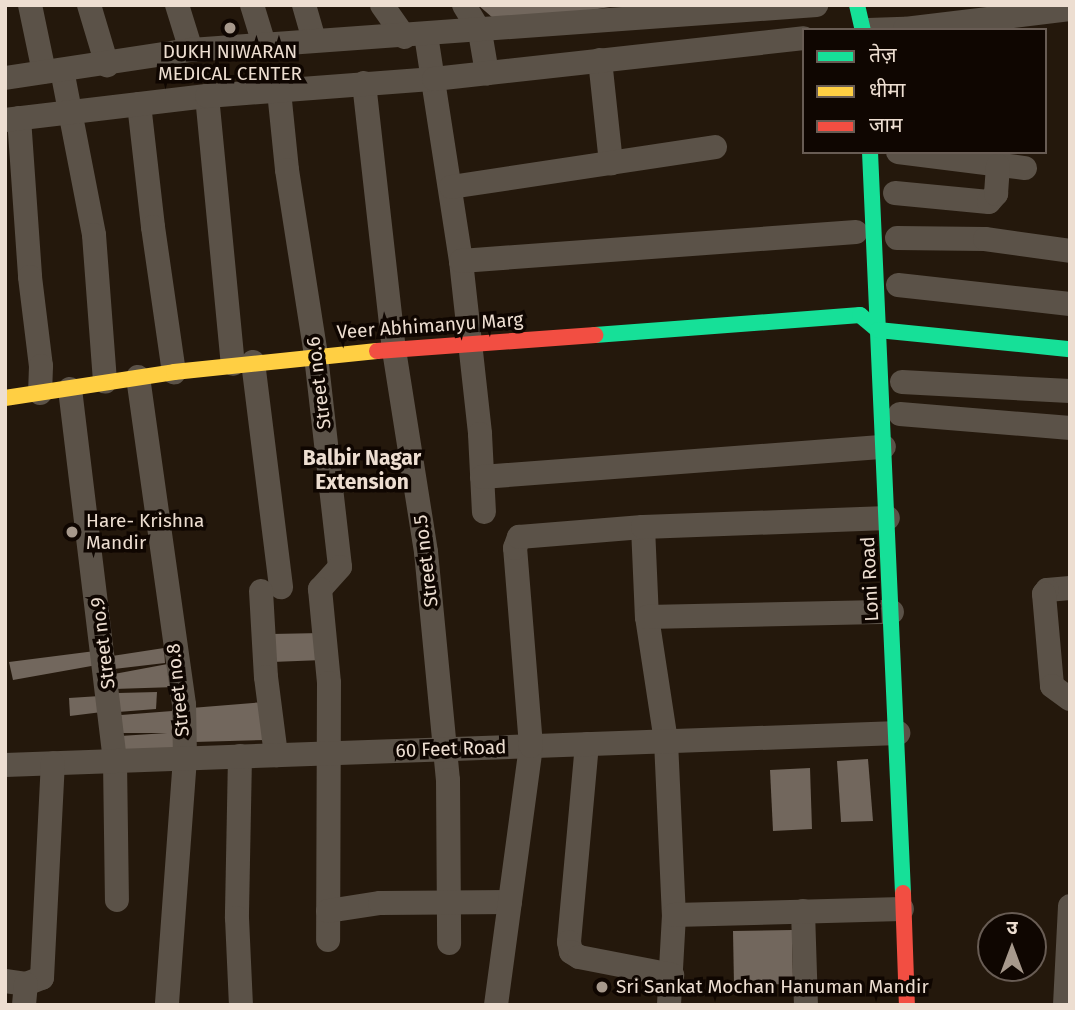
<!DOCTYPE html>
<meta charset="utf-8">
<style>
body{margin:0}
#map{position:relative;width:1075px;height:1010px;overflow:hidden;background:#24180c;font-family:"Fira Sans","Noto Sans Devanagari",sans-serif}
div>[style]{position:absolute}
.building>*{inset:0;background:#72675d}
.street>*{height:24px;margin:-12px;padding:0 12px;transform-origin:12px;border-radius:12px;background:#5b5248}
.fast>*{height:16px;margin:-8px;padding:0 8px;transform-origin:8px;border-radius:8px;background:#16e098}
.slow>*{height:16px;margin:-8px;padding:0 8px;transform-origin:8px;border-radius:8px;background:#ffcf43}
.jam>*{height:16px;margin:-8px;padding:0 8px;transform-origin:8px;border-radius:8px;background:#f24e42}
.dots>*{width:19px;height:19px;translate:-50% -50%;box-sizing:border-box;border:4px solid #0f0601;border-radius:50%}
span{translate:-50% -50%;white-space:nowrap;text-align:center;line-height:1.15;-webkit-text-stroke:7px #0f0601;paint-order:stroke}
.poi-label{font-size:19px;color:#edded1}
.left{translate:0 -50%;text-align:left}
.street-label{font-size:19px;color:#edded1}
.neighbourhood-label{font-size:21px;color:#edded1;font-weight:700}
.frame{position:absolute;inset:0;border:7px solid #edded1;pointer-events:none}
.legend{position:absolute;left:802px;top:28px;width:245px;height:126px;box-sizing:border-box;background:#0f0601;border:2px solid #685c54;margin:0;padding:9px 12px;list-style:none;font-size:21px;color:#edded1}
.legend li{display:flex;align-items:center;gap:14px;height:35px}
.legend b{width:35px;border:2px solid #685c54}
.north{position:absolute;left:977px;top:912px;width:70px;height:70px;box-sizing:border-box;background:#0f0601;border:2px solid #685c54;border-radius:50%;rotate:0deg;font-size:19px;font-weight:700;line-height:28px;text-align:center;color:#edded1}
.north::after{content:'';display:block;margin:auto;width:24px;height:32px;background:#a7998c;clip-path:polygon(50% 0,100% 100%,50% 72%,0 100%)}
</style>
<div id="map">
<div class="building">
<div style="clip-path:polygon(478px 5px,609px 5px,610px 7px,501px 25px)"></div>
<div style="clip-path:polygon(322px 633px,323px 660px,272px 662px,271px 634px)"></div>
<div style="clip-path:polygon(164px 648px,165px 663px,114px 669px,112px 656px)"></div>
<div style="clip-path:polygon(95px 651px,97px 665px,13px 680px,9px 662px)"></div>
<div style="clip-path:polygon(173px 663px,176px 687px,114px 689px,114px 674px)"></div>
<div style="clip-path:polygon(157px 692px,156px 709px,118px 712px,118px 693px)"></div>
<div style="clip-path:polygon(100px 696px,102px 712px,70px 716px,69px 698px)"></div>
<div style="clip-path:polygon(264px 702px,266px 740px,194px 742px,191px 708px)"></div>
<div style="clip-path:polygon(172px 711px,178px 756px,121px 758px,120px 736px,167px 733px,122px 733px,121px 715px)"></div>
<div style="clip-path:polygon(868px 759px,873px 821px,841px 822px,837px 761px)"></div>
<div style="clip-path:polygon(810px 768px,812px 829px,773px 831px,770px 770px)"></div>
<div style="clip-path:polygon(792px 930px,793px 984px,734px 985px,733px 931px)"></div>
</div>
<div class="street">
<div style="left:30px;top:5px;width:68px;rotate:78.2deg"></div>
<div style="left:89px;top:5px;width:63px;rotate:73.3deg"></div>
<div style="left:177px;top:5px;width:47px;rotate:72.7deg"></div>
<div style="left:252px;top:5px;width:41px;rotate:72.9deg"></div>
<div style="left:304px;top:5px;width:36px;rotate:74deg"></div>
<div style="left:382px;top:5px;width:39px;rotate:55deg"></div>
<div style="left:464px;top:5px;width:31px;rotate:59deg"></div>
<div style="left:480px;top:32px;width:42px;rotate:80.3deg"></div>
<div style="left:868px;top:30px;width:37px;rotate:-2deg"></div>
<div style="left:905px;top:29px;width:166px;rotate:-6.9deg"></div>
<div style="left:426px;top:35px;width:229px;rotate:81.2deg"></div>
<div style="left:461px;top:261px;width:174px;rotate:83.7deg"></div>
<div style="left:480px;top:434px;width:78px;rotate:87.1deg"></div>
<div style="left:600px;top:60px;width:104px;rotate:83.9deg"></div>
<div style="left:62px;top:70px;width:168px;rotate:79deg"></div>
<div style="left:94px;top:235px;width:147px;rotate:85.7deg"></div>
<div style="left:5px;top:78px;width:188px;rotate:-8.6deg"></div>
<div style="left:191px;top:50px;width:627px;rotate:-4.12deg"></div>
<div style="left:364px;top:83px;width:269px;rotate:83.6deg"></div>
<div style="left:394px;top:350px;width:205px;rotate:81deg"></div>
<div style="left:426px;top:552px;width:229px;rotate:84.5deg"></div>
<div style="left:448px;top:780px;width:163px;rotate:89.6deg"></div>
<div style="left:279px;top:91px;width:79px;rotate:84.2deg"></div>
<div style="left:287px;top:170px;width:188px;rotate:81.1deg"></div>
<div style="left:316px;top:356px;width:212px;rotate:83.5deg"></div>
<div style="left:340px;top:567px;width:30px;rotate:132deg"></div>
<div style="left:320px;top:589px;width:94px;rotate:84.5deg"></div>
<div style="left:329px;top:683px;width:257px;rotate:90.2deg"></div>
<div style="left:207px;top:96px;width:269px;rotate:84.5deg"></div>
<div style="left:139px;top:104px;width:124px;rotate:83.5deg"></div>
<div style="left:153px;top:227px;width:147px;rotate:81.8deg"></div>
<div style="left:19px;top:118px;width:159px;rotate:86deg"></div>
<div style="left:30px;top:277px;width:90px;rotate:83deg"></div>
<div style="left:41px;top:366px;width:27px;rotate:92deg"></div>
<div style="left:5px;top:120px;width:203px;rotate:-6.8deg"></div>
<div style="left:207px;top:96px;width:228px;rotate:-4.3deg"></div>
<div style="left:434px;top:79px;width:372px;rotate:-6.3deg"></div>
<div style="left:898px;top:152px;width:128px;rotate:7.2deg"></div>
<div style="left:451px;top:187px;width:267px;rotate:-8.6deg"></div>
<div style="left:895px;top:193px;width:94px;rotate:5.5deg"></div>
<div style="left:989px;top:202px;width:11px;rotate:-49deg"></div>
<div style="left:996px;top:194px;width:28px;rotate:-86deg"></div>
<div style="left:897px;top:238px;width:88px;rotate:0.7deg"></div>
<div style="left:985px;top:239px;width:86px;rotate:8deg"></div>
<div style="left:461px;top:261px;width:396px;rotate:-4.2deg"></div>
<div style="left:898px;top:285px;width:173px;rotate:6.3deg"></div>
<div style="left:253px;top:362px;width:227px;rotate:82.9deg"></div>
<div style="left:138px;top:377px;width:331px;rotate:82deg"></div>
<div style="left:184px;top:705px;width:53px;rotate:88.9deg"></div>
<div style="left:185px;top:758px;width:248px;rotate:94.2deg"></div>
<div style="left:902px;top:382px;width:168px;rotate:3.1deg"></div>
<div style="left:70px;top:389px;width:375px;rotate:83.1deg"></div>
<div style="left:115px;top:761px;width:139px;rotate:89.2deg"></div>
<div style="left:900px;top:414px;width:171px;rotate:4.7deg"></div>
<div style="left:482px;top:477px;width:403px;rotate:-4.3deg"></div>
<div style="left:643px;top:527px;width:90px;rotate:87.5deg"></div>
<div style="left:647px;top:617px;width:125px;rotate:81.3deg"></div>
<div style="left:666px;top:741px;width:174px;rotate:87.4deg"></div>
<div style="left:674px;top:915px;width:90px;rotate:93.2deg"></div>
<div style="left:1070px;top:588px;width:23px;rotate:175deg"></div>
<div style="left:1047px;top:590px;width:5px;rotate:127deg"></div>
<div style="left:1044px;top:594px;width:92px;rotate:85deg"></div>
<div style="left:1052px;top:686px;width:22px;rotate:36deg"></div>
<div style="left:261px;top:591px;width:86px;rotate:86.7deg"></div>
<div style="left:266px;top:677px;width:79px;rotate:82.7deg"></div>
<div style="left:647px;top:617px;width:245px;rotate:-1.2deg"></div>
<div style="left:587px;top:744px;width:199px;rotate:95.2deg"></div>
<div style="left:569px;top:942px;width:10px;rotate:79deg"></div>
<div style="left:571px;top:952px;width:9px;rotate:32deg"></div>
<div style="left:579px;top:957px;width:95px;rotate:11deg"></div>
<div style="left:240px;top:756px;width:162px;rotate:91.1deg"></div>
<div style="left:237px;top:918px;width:87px;rotate:87.4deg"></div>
<div style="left:5px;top:765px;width:894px;rotate:-2.05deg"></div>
<div style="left:328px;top:911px;width:53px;rotate:-8.7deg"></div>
<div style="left:380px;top:903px;width:130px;rotate:-0.4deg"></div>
<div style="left:803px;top:911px;width:94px;rotate:88.2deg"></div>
<div style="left:674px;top:915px;width:228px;rotate:-1.5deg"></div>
<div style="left:5px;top:981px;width:21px;rotate:8deg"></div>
<div style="left:26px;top:984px;width:17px;rotate:-21deg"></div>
<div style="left:42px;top:978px;width:215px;rotate:-87.1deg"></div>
<div style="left:24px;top:1005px;width:21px;rotate:-85deg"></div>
<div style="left:496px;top:1005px;width:261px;rotate:-82.3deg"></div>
<div style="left:531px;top:746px;width:199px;rotate:-94.6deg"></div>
<div style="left:515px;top:548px;width:12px;rotate:-70deg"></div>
<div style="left:519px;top:537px;width:124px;rotate:-4.6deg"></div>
<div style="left:643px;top:527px;width:245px;rotate:-2.1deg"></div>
<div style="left:1065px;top:1005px;width:99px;rotate:-87.1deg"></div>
</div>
<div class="fast">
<div style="left:857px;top:5px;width:26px;rotate:77deg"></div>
<div style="left:870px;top:152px;width:742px;rotate:87.45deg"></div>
<div style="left:595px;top:335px;width:266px;rotate:-4.3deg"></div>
<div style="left:860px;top:315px;width:23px;rotate:40deg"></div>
<div style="left:878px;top:330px;width:193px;rotate:5.7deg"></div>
</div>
<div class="slow">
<div style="left:5px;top:398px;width:171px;rotate:-8.7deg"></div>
<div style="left:174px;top:372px;width:204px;rotate:-5.9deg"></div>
</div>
<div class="jam">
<div style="left:377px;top:351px;width:219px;rotate:-4.2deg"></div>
<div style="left:903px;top:893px;width:112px;rotate:88deg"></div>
</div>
<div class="dots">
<div style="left:230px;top:28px;background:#a7998c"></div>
<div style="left:72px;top:532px;background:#a7998c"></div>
<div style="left:602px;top:987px;background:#a7998c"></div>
</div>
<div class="poi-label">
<span style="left:230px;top:63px">DUKH NIWARAN<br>MEDICAL CENTER</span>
<span class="left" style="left:86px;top:532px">Hare- Krishna<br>Mandir</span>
<span class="left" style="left:616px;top:987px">Sri Sankat Mochan Hanuman Mandir</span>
</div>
<div class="street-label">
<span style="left:430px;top:326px;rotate:-4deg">Veer Abhimanyu Marg</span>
<span style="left:319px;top:383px;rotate:-97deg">Street no.6</span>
<span style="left:426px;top:561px;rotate:-97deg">Street no.5</span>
<span style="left:870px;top:579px;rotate:-93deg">Loni Road</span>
<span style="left:103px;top:643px;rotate:-97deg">Street no.9</span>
<span style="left:178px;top:690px;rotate:-96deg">Street no.8</span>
<span style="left:451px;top:749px;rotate:-2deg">60 Feet Road</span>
</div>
<div class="neighbourhood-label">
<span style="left:362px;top:470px">Balbir Nagar<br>Extension</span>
</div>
<div class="frame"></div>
<ul class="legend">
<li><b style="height:9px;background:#16e098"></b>तेज़</li>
<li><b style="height:9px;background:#ffcf43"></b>धीमा</li>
<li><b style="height:9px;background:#f24e42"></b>जाम</li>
</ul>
<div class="north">उ</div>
</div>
